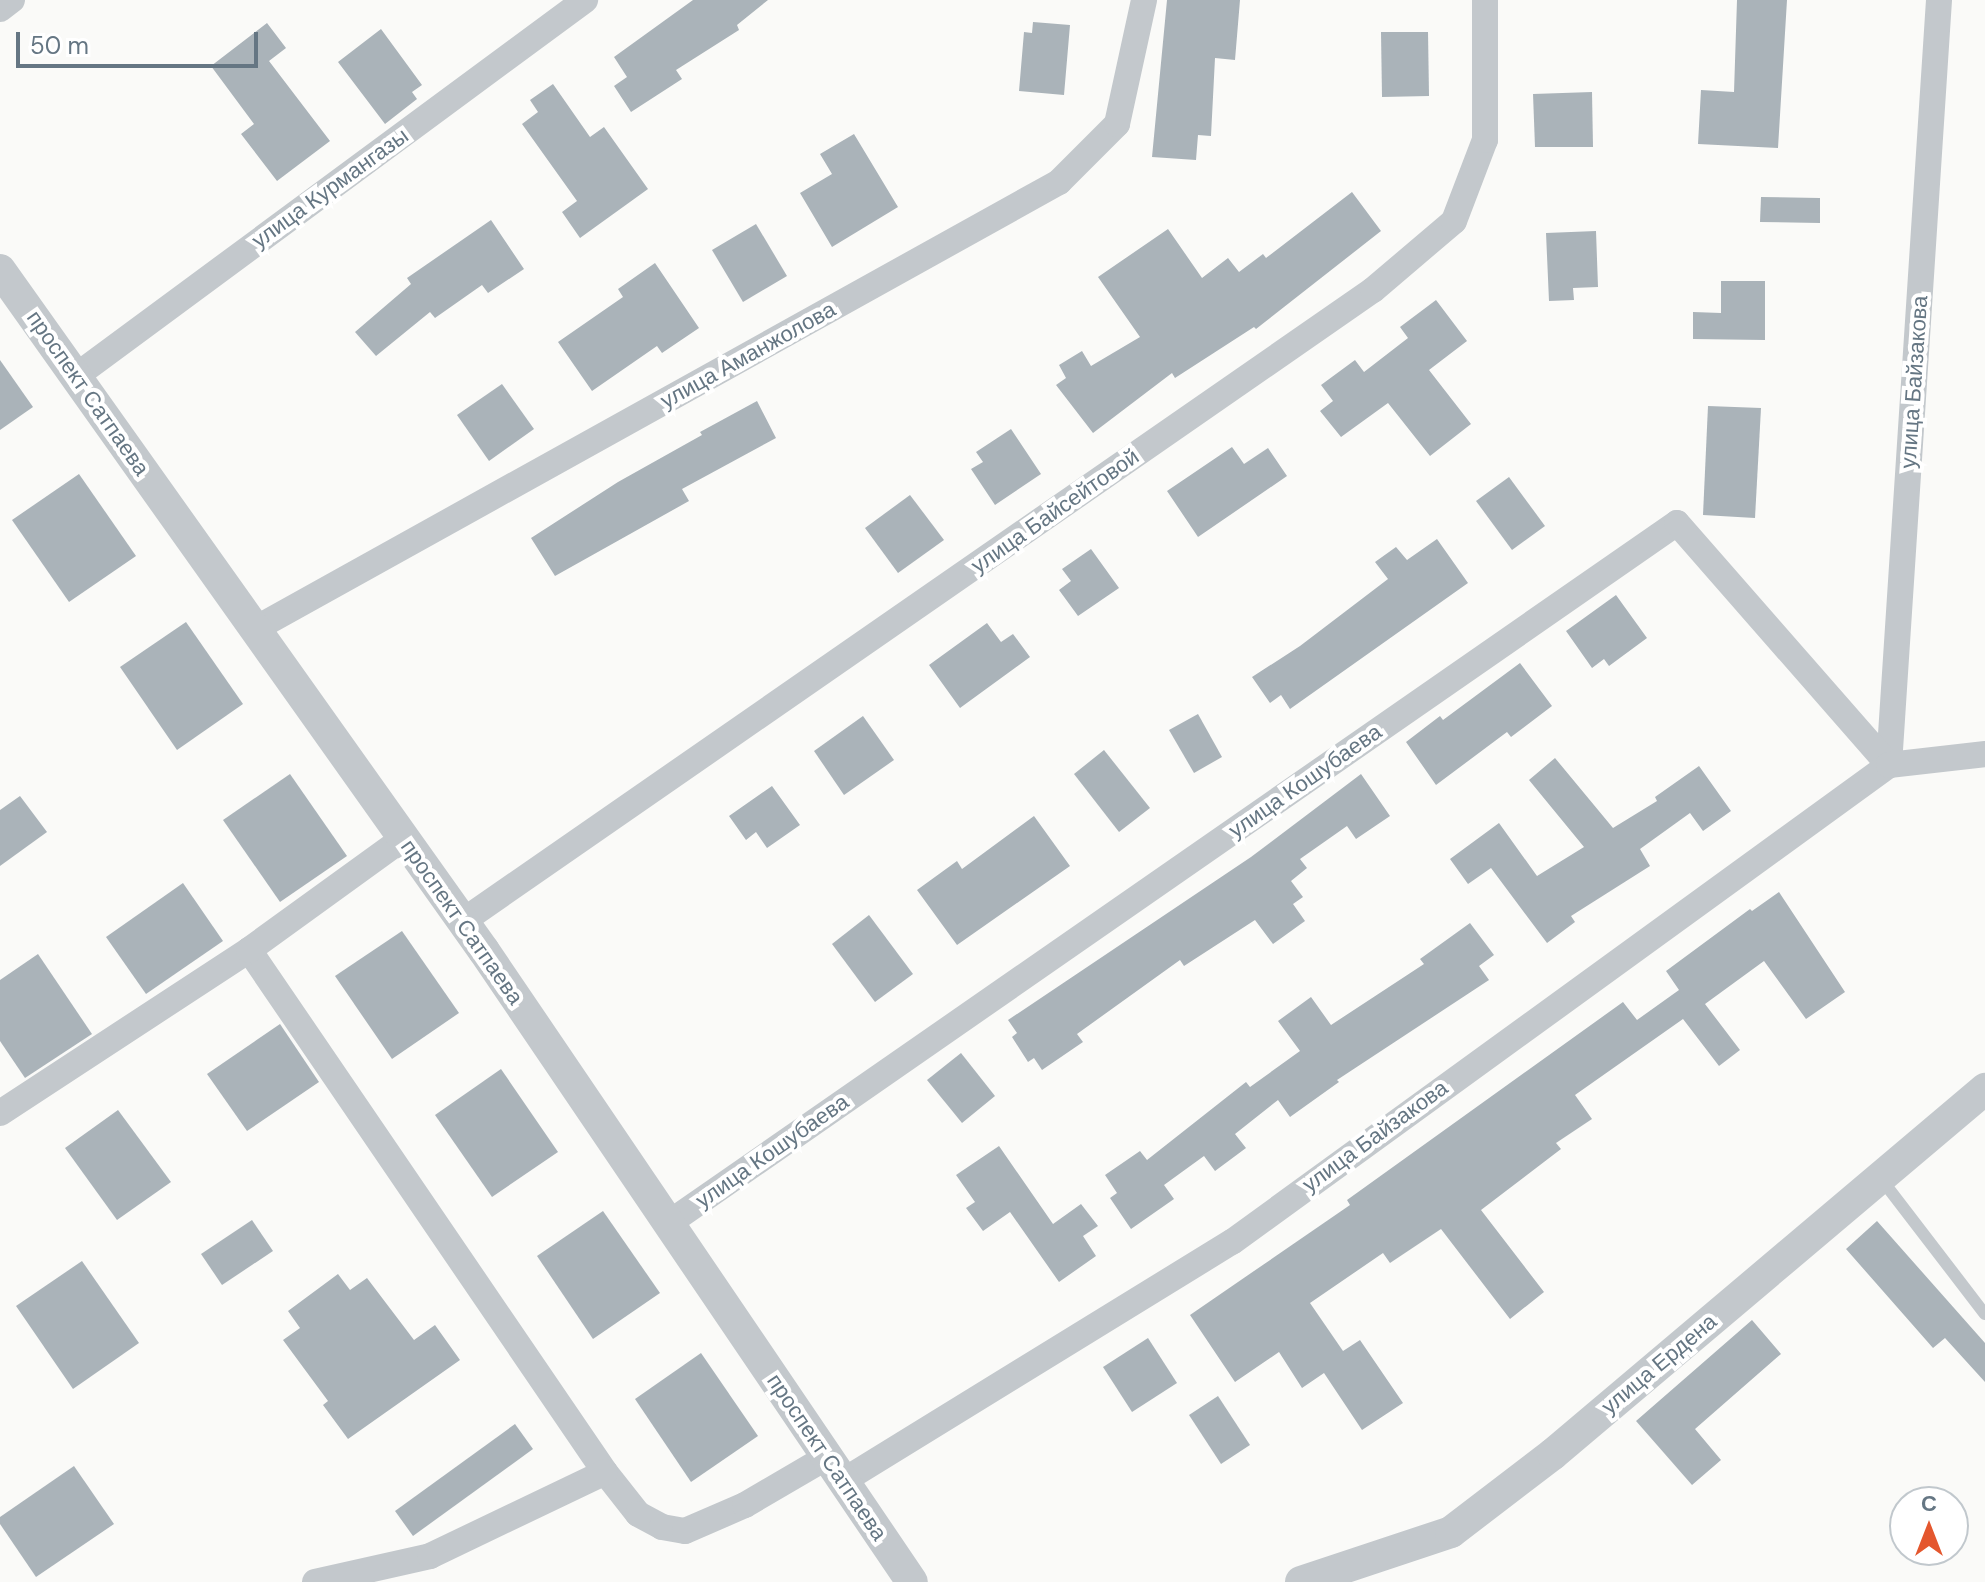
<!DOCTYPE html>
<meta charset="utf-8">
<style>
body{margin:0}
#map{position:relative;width:1985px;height:1582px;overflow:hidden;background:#fafaf8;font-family:"DM Sans",sans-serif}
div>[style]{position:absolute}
.building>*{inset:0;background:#aab3b9}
.service>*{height:12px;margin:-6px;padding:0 6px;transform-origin:6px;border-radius:6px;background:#c3c8cc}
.minor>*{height:26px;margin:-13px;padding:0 13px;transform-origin:13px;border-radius:13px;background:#c3c8cc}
.tertiary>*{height:32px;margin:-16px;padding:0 16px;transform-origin:16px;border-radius:16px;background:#c3c8cc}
span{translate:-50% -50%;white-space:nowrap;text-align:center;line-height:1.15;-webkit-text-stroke:8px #fff;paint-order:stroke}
.street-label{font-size:22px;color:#657683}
.north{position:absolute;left:1889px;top:1486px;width:80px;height:80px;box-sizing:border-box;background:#fff;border:2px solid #c1c8cd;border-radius:50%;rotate:0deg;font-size:22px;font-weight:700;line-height:32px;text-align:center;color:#657683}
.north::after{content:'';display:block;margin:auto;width:28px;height:36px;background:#e4572e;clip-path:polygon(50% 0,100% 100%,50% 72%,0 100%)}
.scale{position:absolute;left:16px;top:32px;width:242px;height:36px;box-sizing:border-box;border:4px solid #657683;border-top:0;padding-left:10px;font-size:24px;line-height:28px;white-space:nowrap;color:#657683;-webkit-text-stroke:6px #fff;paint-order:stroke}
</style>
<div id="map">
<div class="building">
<div style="clip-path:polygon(693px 0,768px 0,737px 25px,739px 30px,676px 70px,682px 79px,631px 112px,614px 86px,627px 77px,614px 57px)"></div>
<div style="clip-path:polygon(1167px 0,1240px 0,1235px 60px,1215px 58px,1211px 136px,1198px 135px,1196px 160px,1152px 157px)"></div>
<div style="clip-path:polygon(1737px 0,1787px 0,1778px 148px,1698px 144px,1701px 90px,1734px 92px)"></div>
<div style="clip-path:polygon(1033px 22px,1070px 25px,1064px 95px,1019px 91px,1024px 32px,1032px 33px)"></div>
<div style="clip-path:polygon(267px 23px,286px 48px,269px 61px,330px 141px,277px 181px,241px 134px,254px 124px,211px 66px)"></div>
<div style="clip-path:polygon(381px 29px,422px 85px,412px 92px,417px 99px,385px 124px,338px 62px)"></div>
<div style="clip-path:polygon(1381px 32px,1428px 32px,1429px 96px,1382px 97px)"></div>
<div style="clip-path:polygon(553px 84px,590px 137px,604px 127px,648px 189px,580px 238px,562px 212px,577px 201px,522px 124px,538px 112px,530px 100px)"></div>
<div style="clip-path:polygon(1592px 92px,1593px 147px,1535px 147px,1533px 94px)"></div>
<div style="clip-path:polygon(854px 134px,898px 207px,832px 247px,800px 193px,832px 174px,820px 154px)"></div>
<div style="clip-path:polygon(1352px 192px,1381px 231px,1256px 329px,1254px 327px,1175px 378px,1172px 373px,1093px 433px,1056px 385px,1066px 378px,1059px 365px,1082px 351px,1091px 366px,1140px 337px,1098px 277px,1168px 229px,1202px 278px,1228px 258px,1239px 272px,1263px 254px,1266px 258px)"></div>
<div style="clip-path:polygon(1761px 197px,1820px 198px,1820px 223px,1760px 222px)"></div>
<div style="clip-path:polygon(491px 220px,524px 269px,488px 293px,482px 285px,435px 318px,430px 312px,376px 356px,355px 332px,411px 284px,407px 278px)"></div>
<div style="clip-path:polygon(756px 224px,787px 276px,743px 302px,712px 250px)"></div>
<div style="clip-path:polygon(1596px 231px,1598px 287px,1573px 288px,1574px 300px,1549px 301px,1546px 233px)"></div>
<div style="clip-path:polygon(655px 263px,699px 328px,662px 353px,657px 346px,592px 391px,558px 342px,623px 297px,618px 289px)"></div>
<div style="clip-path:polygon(1721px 281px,1765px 281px,1765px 340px,1693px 339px,1693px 312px,1721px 313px)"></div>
<div style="clip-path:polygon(1436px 300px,1467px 341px,1429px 370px,1471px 424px,1430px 456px,1388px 403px,1341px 437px,1320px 411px,1333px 401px,1321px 385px,1355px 360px,1364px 372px,1408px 338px,1400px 327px)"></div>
<div style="clip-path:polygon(0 360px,33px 407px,0 430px)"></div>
<div style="clip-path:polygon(502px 384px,534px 429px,489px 461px,457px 415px)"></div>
<div style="clip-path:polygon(757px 401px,776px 438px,682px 489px,689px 501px,555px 576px,531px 538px,618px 482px,702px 435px,700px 432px)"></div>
<div style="clip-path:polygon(1708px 406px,1761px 408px,1755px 518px,1703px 515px)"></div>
<div style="clip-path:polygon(1011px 429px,1041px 474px,995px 505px,971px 469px,983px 462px,976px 452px)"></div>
<div style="clip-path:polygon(1232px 447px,1244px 464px,1268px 448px,1287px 476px,1198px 537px,1167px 491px)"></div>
<div style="clip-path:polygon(79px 474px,136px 556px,69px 602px,12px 520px)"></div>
<div style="clip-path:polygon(1509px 477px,1545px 526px,1512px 550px,1476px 501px)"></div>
<div style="clip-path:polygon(910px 495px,944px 540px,898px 573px,865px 528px)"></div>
<div style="clip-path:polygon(1437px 539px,1468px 583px,1290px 709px,1281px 695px,1270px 703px,1252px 677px,1300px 646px,1388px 579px,1375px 562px,1396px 547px,1407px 560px)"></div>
<div style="clip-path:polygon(1091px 549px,1119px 588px,1078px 616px,1059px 590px,1071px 581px,1062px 569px)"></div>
<div style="clip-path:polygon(1616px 595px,1647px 638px,1609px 666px,1604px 659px,1592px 668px,1566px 631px)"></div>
<div style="clip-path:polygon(186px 622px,243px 704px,177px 750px,120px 667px)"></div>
<div style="clip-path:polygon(987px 623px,1001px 642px,1013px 634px,1030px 657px,960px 708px,929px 665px)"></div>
<div style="clip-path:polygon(1520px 663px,1552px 706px,1511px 737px,1507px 732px,1436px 785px,1406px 742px,1440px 716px,1443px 720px)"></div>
<div style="clip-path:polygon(1198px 714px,1222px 757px,1194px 773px,1169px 730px)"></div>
<div style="clip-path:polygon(863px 716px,894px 760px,844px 795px,814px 751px)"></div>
<div style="clip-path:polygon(1104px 750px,1150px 808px,1119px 832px,1074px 774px)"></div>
<div style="clip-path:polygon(1555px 758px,1613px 828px,1657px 801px,1655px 797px,1699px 766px,1731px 811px,1703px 831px,1690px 813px,1640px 849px,1650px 866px,1571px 916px,1575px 922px,1547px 943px,1491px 868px,1468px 884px,1450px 859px,1499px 823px,1537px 876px,1584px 847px,1529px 780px)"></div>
<div style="clip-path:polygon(290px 774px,347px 856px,280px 902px,223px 820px)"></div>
<div style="clip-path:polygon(1361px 774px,1390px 816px,1356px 839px,1347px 826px,1300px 859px,1307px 868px,1291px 881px,1303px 897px,1293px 904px,1305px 921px,1273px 944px,1255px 920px,1184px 966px,1180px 960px,1077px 1034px,1083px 1042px,1042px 1070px,1034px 1058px,1028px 1062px,1012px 1037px,1017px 1033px,1008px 1020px,1251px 857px)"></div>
<div style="clip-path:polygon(772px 786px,800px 825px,767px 848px,756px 832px,746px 840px,729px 816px)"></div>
<div style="clip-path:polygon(20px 796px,47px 832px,0 866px,0 810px)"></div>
<div style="clip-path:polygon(1034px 816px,1070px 866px,957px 945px,917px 890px,957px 861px,962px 869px)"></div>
<div style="clip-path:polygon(183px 883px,223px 941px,146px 994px,106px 937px)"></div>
<div style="clip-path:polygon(1779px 892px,1845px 992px,1806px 1019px,1764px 961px,1705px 1004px,1740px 1050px,1719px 1066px,1683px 1019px,1575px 1095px,1592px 1119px,1556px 1143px,1561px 1149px,1481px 1210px,1544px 1292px,1510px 1319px,1441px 1229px,1390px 1263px,1383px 1253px,1310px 1303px,1343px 1351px,1360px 1340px,1403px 1403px,1362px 1430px,1324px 1373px,1302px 1388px,1279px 1352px,1235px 1382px,1190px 1315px,1350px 1205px,1347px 1200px,1623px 1002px,1637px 1020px,1679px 990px,1666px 971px,1750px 909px,1752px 911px)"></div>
<div style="clip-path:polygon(869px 915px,913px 974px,875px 1002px,832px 944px)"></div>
<div style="clip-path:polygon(1470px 923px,1494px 955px,1479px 966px,1489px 980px,1337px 1080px,1339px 1082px,1290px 1117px,1278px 1100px,1235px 1134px,1246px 1148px,1215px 1171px,1204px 1156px,1164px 1185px,1174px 1199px,1131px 1229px,1110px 1198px,1117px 1193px,1105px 1175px,1140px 1151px,1147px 1160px,1246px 1082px,1250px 1087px,1300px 1051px,1278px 1021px,1311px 997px,1331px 1025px,1424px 964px,1420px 959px)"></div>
<div style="clip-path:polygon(402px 931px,459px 1013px,392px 1059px,335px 976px)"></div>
<div style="clip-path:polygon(38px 954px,92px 1034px,25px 1078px,0 1041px,0 980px)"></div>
<div style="clip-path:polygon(280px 1024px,319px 1082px,247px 1131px,207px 1074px)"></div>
<div style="clip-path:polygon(961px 1053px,995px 1096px,962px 1123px,927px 1080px)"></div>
<div style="clip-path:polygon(501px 1069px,558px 1152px,492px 1197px,435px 1115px)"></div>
<div style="clip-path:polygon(118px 1110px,171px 1182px,117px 1220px,65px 1148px)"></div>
<div style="clip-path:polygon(999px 1146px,1053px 1224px,1081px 1204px,1098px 1226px,1083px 1236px,1096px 1256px,1059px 1282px,1010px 1212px,983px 1231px,966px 1208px,975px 1202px,956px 1175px)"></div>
<div style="clip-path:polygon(603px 1211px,660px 1293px,593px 1339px,537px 1256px)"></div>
<div style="clip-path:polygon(252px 1220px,273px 1251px,222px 1285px,201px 1254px)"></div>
<div style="clip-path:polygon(1877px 1221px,1985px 1343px,1985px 1382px,1945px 1338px,1933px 1348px,1846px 1249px)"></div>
<div style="clip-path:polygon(82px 1261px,139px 1343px,73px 1389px,16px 1306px)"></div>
<div style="clip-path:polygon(338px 1274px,350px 1290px,367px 1278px,414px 1340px,435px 1325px,460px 1360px,348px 1439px,323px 1405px,328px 1401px,283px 1340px,300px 1328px,288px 1311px)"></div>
<div style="clip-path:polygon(1752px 1320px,1781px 1354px,1695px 1429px,1721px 1460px,1692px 1485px,1636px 1421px)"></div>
<div style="clip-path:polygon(1148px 1338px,1177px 1383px,1132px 1412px,1103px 1367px)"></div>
<div style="clip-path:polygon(701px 1353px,758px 1436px,691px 1482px,635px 1399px)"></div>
<div style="clip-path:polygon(1218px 1396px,1250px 1445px,1221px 1464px,1189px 1415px)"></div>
<div style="clip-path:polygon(515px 1424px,533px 1449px,413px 1536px,395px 1511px)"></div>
<div style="clip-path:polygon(74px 1466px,114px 1524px,36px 1577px,0 1524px,0 1517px)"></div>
</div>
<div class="service">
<div style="left:1882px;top:1180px;width:169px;rotate:52.5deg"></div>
</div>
<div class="minor">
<div style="left:0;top:9px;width:15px;rotate:-37deg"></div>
<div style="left:76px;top:376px;width:633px;rotate:-36.45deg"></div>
<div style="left:255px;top:629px;width:920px;rotate:-29.07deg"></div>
<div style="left:1059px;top:182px;width:82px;rotate:-45deg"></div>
<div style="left:1117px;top:124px;width:127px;rotate:-77.7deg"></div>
<div style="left:1889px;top:765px;width:767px;rotate:-86.26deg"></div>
<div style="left:463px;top:921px;width:1107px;rotate:-34.74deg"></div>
<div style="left:1373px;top:290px;width:106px;rotate:-40.4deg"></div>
<div style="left:1454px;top:221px;width:87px;rotate:-69.1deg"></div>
<div style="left:1485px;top:140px;width:140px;rotate:-90deg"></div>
<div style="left:249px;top:950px;width:632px;rotate:55.71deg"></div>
<div style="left:605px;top:1472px;width:53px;rotate:51.8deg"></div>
<div style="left:638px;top:1514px;width:27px;rotate:28deg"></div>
<div style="left:662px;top:1527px;width:23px;rotate:10deg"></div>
<div style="left:685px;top:1531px;width:65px;rotate:-23.4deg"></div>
<div style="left:745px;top:1505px;width:95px;rotate:-30.3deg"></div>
<div style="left:0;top:1113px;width:298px;rotate:-33.2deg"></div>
<div style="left:249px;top:950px;width:191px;rotate:-35.9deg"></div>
<div style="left:669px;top:1223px;width:1227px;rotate:-34.78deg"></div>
<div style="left:1677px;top:523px;width:322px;rotate:48.8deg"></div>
<div style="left:843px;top:1481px;width:457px;rotate:-31.6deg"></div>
<div style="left:1232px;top:1242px;width:812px;rotate:-35.98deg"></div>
<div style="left:1889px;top:765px;width:97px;rotate:-6.5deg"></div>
<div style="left:315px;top:1582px;width:118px;rotate:-12.7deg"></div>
<div style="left:430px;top:1556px;width:194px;rotate:-25.6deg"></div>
</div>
<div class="tertiary">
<div style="left:0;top:270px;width:835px;rotate:54.6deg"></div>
<div style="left:484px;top:951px;width:762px;rotate:55.85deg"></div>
<div style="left:1301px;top:1582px;width:158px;rotate:-18.4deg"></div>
<div style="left:1451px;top:1532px;width:128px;rotate:-37.4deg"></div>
<div style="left:1553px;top:1454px;width:566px;rotate:-40.19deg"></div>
</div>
<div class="street-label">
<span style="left:330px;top:188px;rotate:-36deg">улица Курмангазы</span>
<span style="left:748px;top:355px;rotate:-29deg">улица Аманжолова</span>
<span style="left:1914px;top:382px;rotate:-86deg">улица Байзакова</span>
<span style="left:88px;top:393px;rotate:55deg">проспект Сатпаева</span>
<span style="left:1055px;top:511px;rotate:-35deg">улица Байсейтовой</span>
<span style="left:1305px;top:781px;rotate:-35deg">улица Кошубаева</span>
<span style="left:462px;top:922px;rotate:55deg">проспект Сатпаева</span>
<span style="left:1375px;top:1136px;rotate:-36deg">улица Байзакова</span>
<span style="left:772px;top:1151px;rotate:-35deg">улица Кошубаева</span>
<span style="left:1659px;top:1364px;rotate:-40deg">улица Ердена</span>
<span style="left:827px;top:1457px;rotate:56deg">проспект Сатпаева</span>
</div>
<div class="north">С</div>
<div class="scale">50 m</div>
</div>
